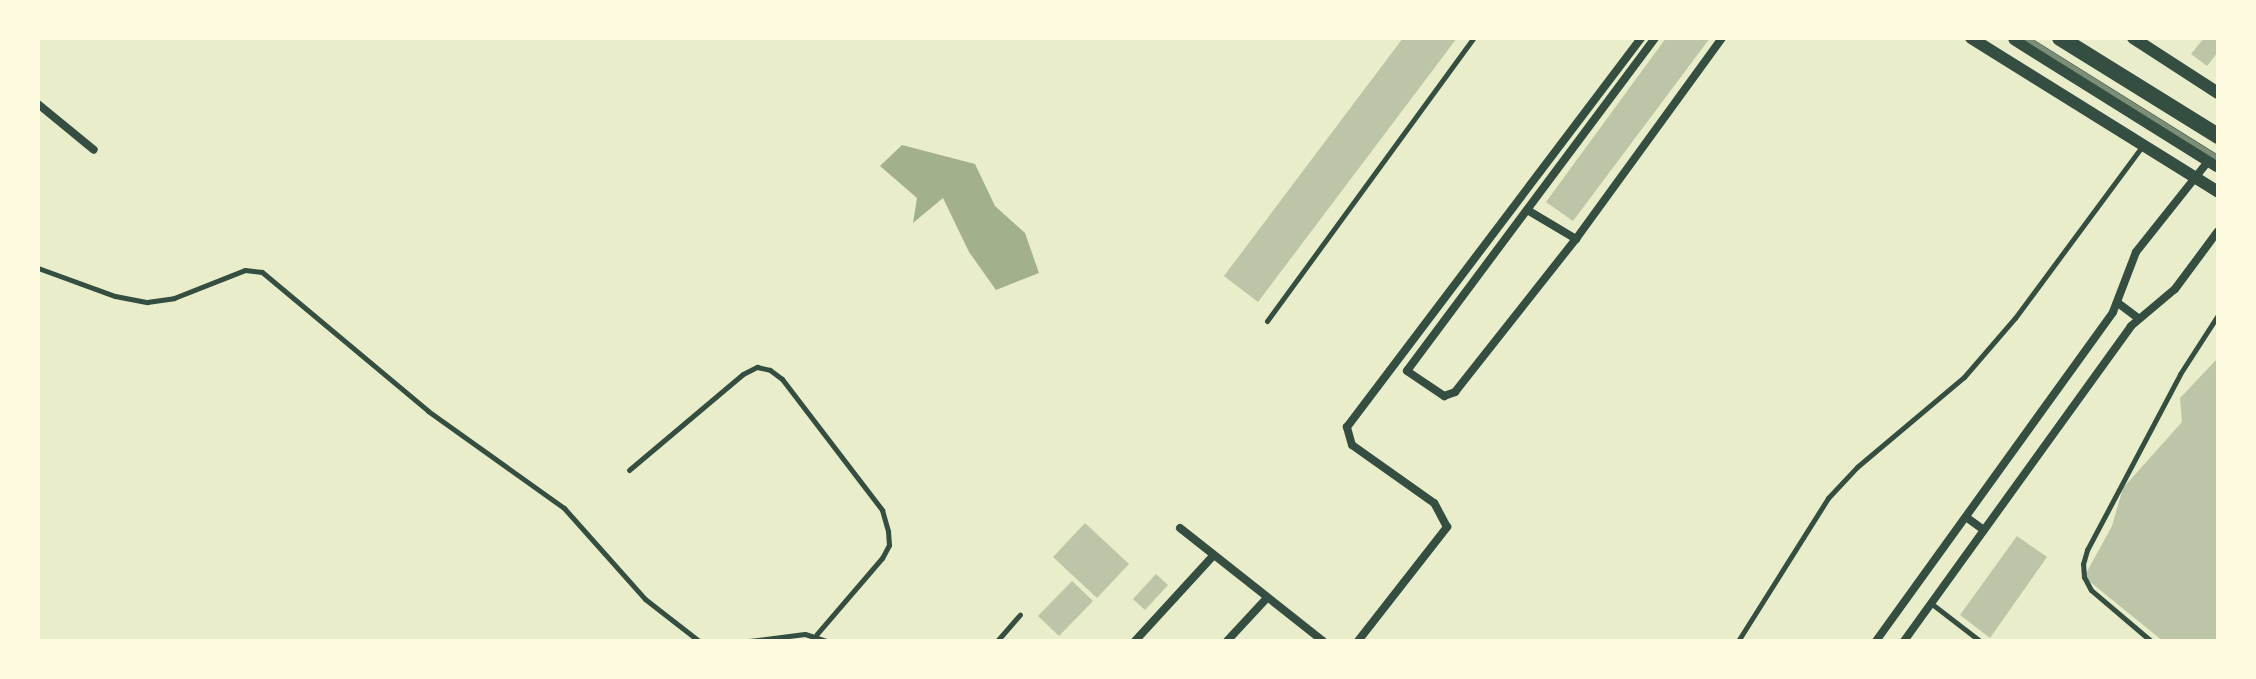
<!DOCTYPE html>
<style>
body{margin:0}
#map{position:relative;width:2256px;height:679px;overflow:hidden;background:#e9edc9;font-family:Inter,sans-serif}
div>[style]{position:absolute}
.water>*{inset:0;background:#a3b18a}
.building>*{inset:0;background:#bcc5a7}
.service>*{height:5px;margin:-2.5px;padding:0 2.5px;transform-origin:2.5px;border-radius:2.5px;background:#344e41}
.minor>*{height:8px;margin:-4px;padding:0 4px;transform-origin:4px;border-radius:4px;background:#344e41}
.tertiary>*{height:12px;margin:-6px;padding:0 6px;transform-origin:6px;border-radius:6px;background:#344e41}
.primary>*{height:16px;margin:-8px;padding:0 8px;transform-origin:8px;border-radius:8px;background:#344e41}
.rail>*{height:5px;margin:-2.5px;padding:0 2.5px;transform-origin:2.5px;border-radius:2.5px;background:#7c8e77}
span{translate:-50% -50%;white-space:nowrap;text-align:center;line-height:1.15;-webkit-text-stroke:6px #fefae0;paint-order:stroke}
.frame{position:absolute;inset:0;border:40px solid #fefae0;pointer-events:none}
</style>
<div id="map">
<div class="water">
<div style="clip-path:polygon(902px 145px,975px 164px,995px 206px,1025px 233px,1039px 273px,996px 290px,969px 252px,943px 198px,913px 223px,917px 198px,880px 166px)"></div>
</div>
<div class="building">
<div style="clip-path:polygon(1403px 38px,1457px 38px,1258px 302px,1224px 276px)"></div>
<div style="clip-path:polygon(1666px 38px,1710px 38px,1573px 221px,1546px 202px)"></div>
<div style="clip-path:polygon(2204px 38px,2218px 38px,2218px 52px,2207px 66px,2191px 54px)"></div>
<div style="clip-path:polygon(2218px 358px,2218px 641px,2163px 641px,2084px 577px,2112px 526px,2123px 488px,2182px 422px,2180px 398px)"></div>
<div style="clip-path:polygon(1085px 523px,1129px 564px,1097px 598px,1053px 557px)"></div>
<div style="clip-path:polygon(2017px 536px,2047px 557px,1990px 638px,1960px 615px)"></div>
<div style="clip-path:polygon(1156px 574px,1168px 585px,1145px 610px,1133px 599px)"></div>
<div style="clip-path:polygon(1072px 581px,1093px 601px,1059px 636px,1038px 616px)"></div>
</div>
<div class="service">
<div style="left:38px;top:268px;width:82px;rotate:20deg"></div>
<div style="left:115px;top:296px;width:33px;rotate:11deg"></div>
<div style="left:147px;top:302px;width:27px;rotate:-8deg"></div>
<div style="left:174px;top:298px;width:76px;rotate:-21.5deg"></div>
<div style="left:245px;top:270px;width:17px;rotate:7deg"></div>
<div style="left:262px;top:272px;width:217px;rotate:39.9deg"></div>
<div style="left:428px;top:411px;width:167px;rotate:35.5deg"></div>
<div style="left:564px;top:508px;width:122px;rotate:48.3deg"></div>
<div style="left:645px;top:599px;width:68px;rotate:37.9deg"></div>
<div style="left:1267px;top:321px;width:350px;rotate:-53.9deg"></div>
<div style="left:629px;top:470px;width:149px;rotate:-40.1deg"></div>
<div style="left:743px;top:374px;width:16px;rotate:-27deg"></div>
<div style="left:757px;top:367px;width:13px;rotate:13deg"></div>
<div style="left:770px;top:370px;width:15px;rotate:37deg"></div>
<div style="left:782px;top:379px;width:165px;rotate:52.6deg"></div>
<div style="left:882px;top:510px;width:22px;rotate:74deg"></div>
<div style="left:888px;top:531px;width:14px;rotate:86deg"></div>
<div style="left:889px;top:545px;width:15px;rotate:118deg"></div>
<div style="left:882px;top:558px;width:101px;rotate:130.6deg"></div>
<div style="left:1932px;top:604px;width:61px;rotate:37.6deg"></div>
<div style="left:749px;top:641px;width:56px;rotate:-7.1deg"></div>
<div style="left:805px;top:634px;width:23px;rotate:18deg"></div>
<div style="left:997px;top:641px;width:35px;rotate:-49deg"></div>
<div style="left:1738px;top:641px;width:169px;rotate:-57.8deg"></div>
<div style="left:1828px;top:498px;width:42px;rotate:-46.9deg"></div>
<div style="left:1857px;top:467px;width:140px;rotate:-40.1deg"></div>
<div style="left:1964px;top:377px;width:78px;rotate:-49.2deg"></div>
<div style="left:2015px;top:318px;width:215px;rotate:-53.5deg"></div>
<div style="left:2151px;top:641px;width:79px;rotate:-139.6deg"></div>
<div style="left:2091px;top:590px;width:15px;rotate:-118deg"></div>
<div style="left:2084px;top:577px;width:13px;rotate:-94deg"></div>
<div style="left:2083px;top:564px;width:15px;rotate:-74deg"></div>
<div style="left:2087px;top:550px;width:199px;rotate:-62.1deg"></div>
<div style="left:2180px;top:374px;width:70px;rotate:-57.2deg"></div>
</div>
<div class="minor">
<div style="left:1655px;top:38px;width:415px;rotate:126.7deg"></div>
<div style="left:1407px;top:371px;width:45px;rotate:34deg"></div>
<div style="left:1444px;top:396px;width:12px;rotate:-20deg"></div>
<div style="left:1455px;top:392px;width:195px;rotate:-51.7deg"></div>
<div style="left:1576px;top:239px;width:248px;rotate:-54deg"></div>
<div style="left:38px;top:104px;width:72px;rotate:39.4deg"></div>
<div style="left:1529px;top:211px;width:55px;rotate:30.8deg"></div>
<div style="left:2118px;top:303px;width:25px;rotate:37deg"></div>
<div style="left:1966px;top:517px;width:22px;rotate:36deg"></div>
<div style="left:1180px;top:528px;width:182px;rotate:38.3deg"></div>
<div style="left:1135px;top:641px;width:114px;rotate:-47.5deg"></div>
<div style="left:1227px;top:641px;width:59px;rotate:-47.1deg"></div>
<div style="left:1358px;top:641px;width:145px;rotate:-52deg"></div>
<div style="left:1447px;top:527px;width:27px;rotate:-118deg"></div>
<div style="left:1434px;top:503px;width:100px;rotate:-144.7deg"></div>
<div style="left:1352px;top:445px;width:19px;rotate:-106deg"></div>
<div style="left:1347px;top:427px;width:488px;rotate:-52.9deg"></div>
<div style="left:1876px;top:641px;width:405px;rotate:-54.2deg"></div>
<div style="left:2113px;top:312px;width:64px;rotate:-69deg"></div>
<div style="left:2136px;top:252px;width:119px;rotate:-51.5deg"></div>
<div style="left:1904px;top:641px;width:388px;rotate:-54.2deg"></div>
<div style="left:2131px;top:326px;width:57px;rotate:-40.1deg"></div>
<div style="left:2175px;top:289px;width:72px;rotate:-53.4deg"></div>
</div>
<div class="tertiary">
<div style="left:1971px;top:38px;width:291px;rotate:31.9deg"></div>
<div style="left:2133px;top:38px;width:101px;rotate:32.9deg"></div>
</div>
<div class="primary">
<div style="left:2016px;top:38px;width:238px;rotate:32deg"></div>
<div style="left:2060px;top:38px;width:186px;rotate:31.8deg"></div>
</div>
<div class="rail">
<div style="left:2026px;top:38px;width:226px;rotate:32deg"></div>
</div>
<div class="frame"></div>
</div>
